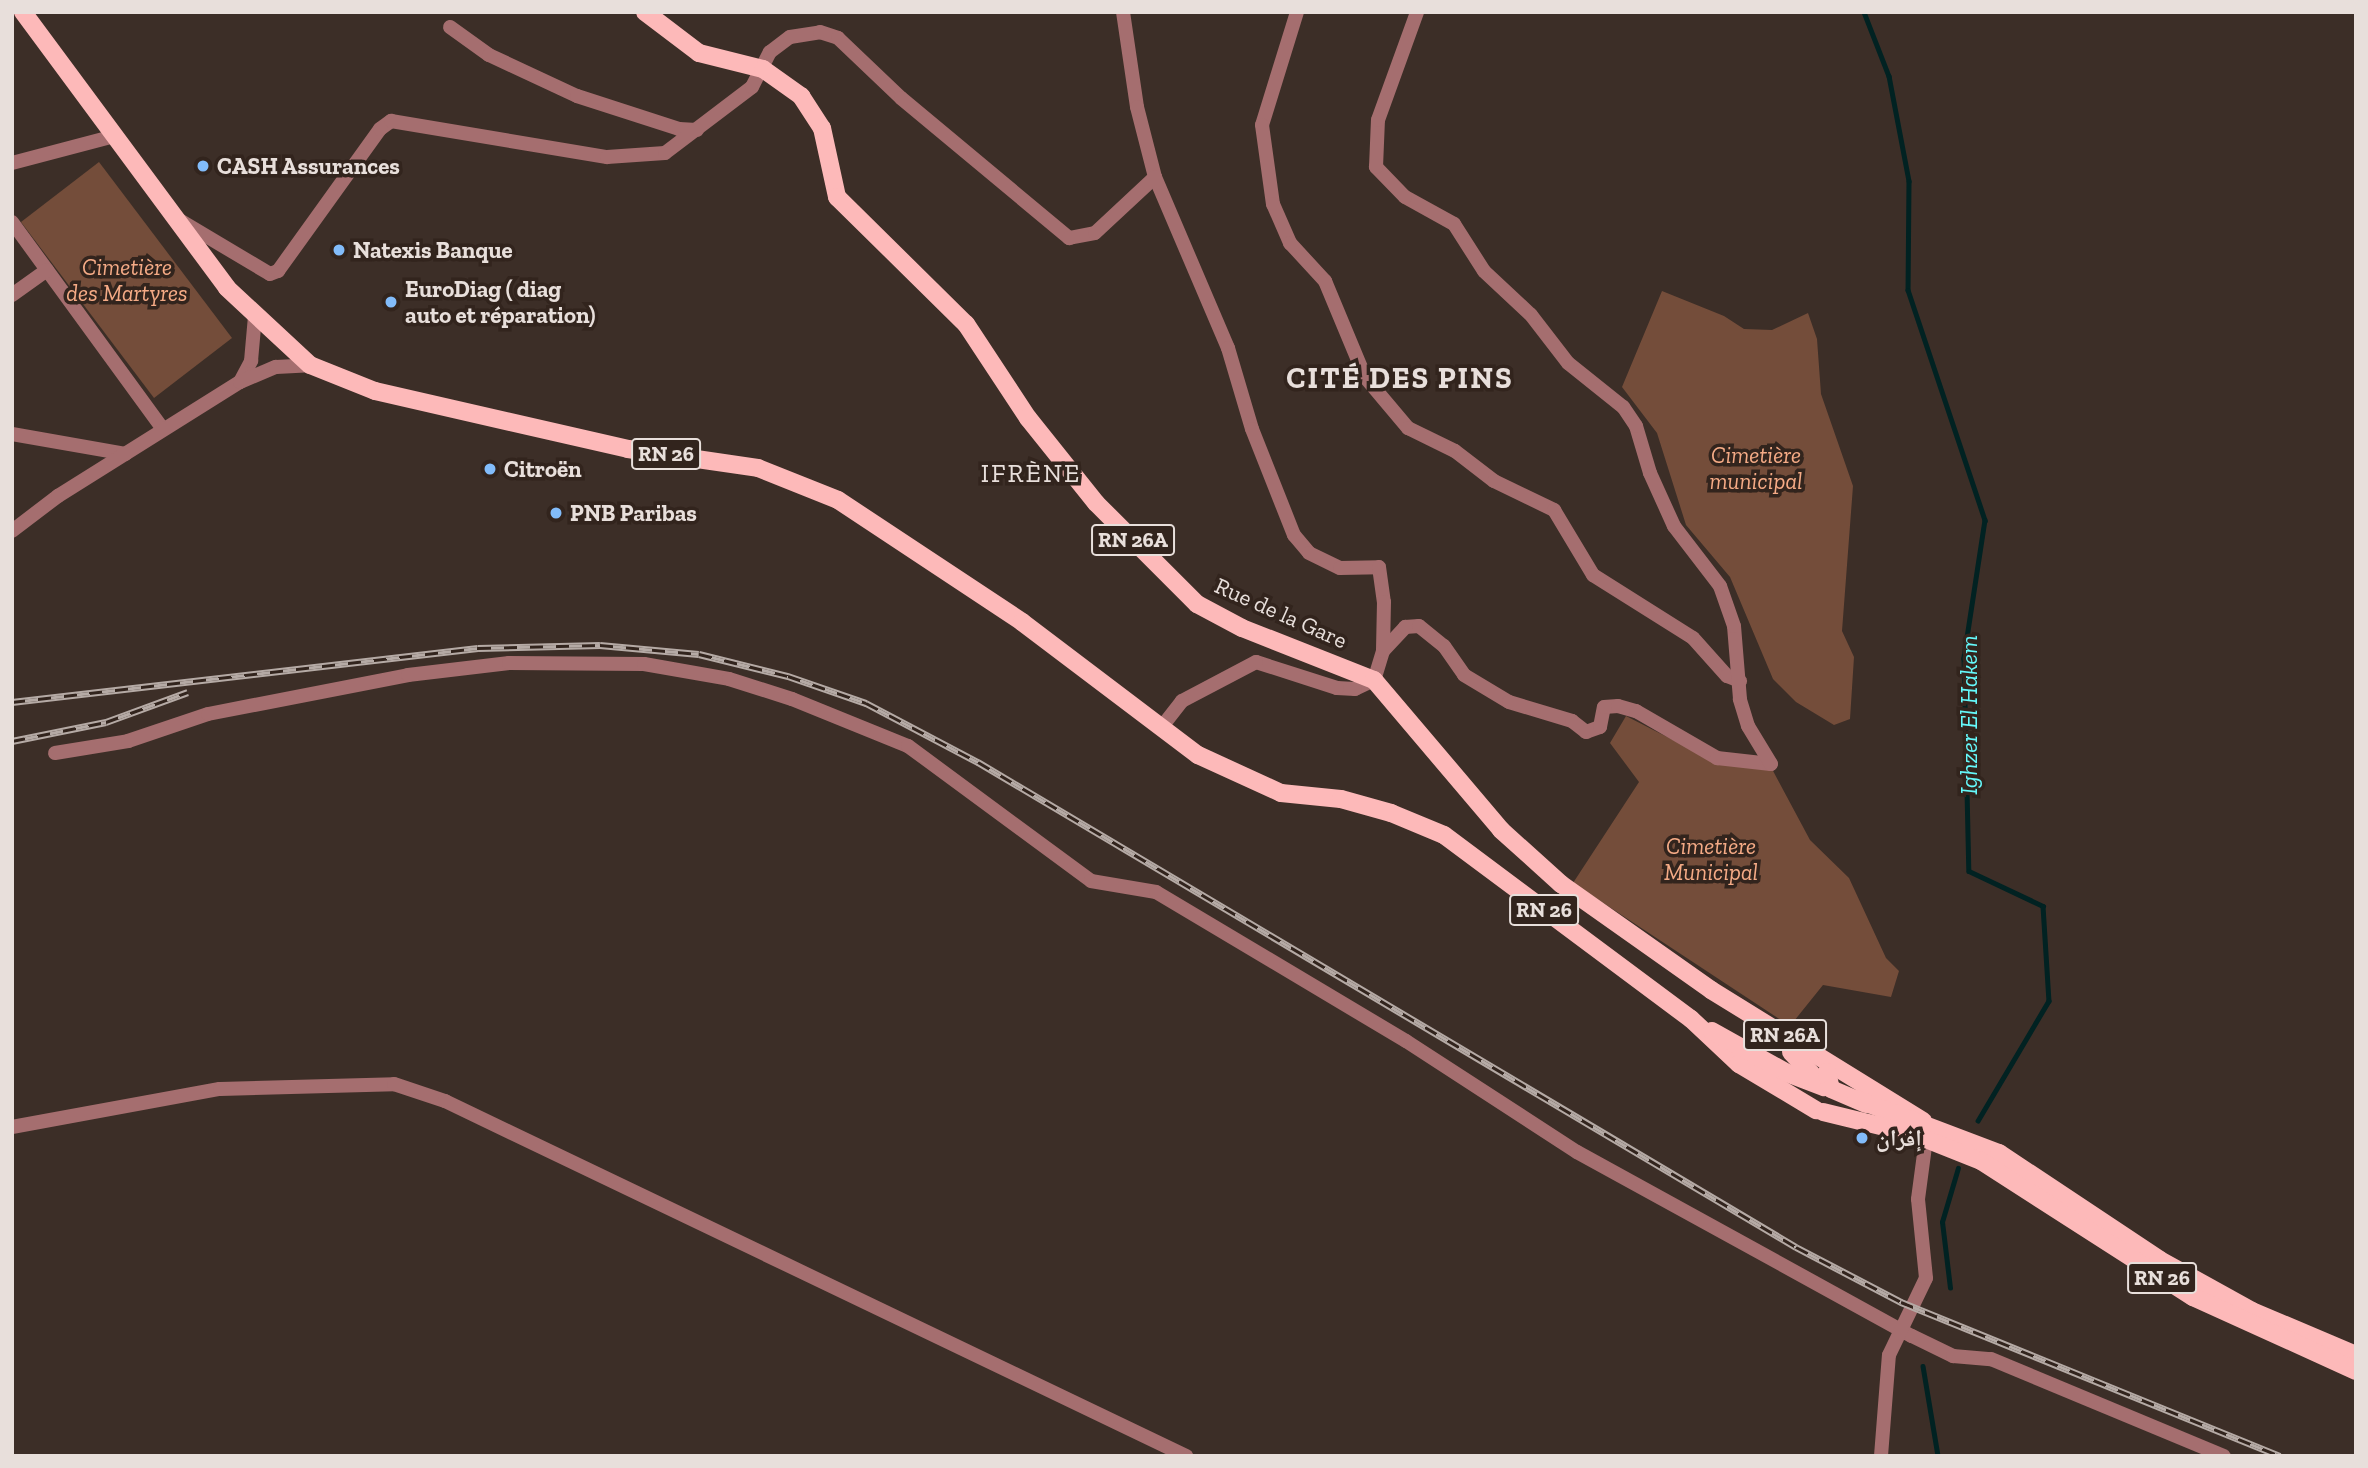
<!DOCTYPE html>
<meta charset="utf-8">
<style>
body{margin:0}
#map{position:relative;width:2368px;height:1468px;overflow:hidden;background:#3c2e27;font-family:"Zilla Slab","Noto Naskh Arabic",serif}
div>[style]{position:absolute}
.green>*{inset:0;background:#744d3a}
.stream>*{height:4.5px;margin:-2.25px;padding:0 2.25px;transform-origin:2.25px;border-radius:2.25px;background:#012222}
.street>*{height:14px;margin:-7px;padding:0 7px;transform-origin:7px;border-radius:7px;background:#a56e6f}
.primary>*{height:18px;margin:-9px;padding:0 9px;transform-origin:9px;border-radius:9px;background:#fdb9b9}
.rail>*{height:7px;margin-top:-3.5px;transform-origin:0;background:repeating-linear-gradient(90deg,#32241d 0 13px,#b5aaa5 0 26px);box-sizing:border-box;border-block:2px solid #b5aaa5}
.dots>*{width:19px;height:19px;translate:-50% -50%;box-sizing:border-box;border:4px solid #32241d;border-radius:50%}
span{translate:-50% -50%;white-space:nowrap;text-align:center;line-height:1.15;-webkit-text-stroke:7px #32241d;paint-order:stroke}
.shield-label span{padding:2px 5px;background:#32241d;border:2px solid;border-radius:5px;-webkit-text-stroke-width:0}
.shield-label{font-size:21px;color:#e8dfdb;font-weight:700}
.poi-label{font-size:23px;color:#e8dfdb;font-weight:700}
.left{translate:0 -50%;text-align:left}
.park-label{font-size:23px;color:#f5ab86;font-style:italic}
.street-label{font-size:23px;color:#e8dfdb}
.water-label{font-size:24px;color:#65f9fb;font-style:italic}
.quarter-label{font-size:26px;color:#e8dfdb;letter-spacing:2px}
.district-label{font-size:30px;color:#e8dfdb;font-weight:700;letter-spacing:2px}
.frame{position:absolute;inset:0;border:14px solid #e8dfdb;pointer-events:none}
</style>
<div id="map">
<div class="green">
<div style="clip-path:polygon(99px 162px,232px 338px,154px 398px,21px 222px)"></div>
<div style="clip-path:polygon(1662px 291px,1724px 316px,1744px 329px,1772px 330px,1808px 313px,1817px 339px,1821px 394px,1853px 486px,1842px 631px,1854px 657px,1850px 719px,1834px 725px,1796px 702px,1773px 679px,1730px 577px,1686px 525px,1657px 433px,1622px 387px)"></div>
<div style="clip-path:polygon(1626px 716px,1675px 741px,1772px 769px,1810px 840px,1849px 878px,1886px 958px,1899px 971px,1891px 997px,1823px 985px,1790px 1026px,1573px 883px,1639px 782px,1610px 743px)"></div>
</div>
<div class="stream">
<div style="left:1864px;top:12px;width:69px;rotate:68.7deg"></div>
<div style="left:1889px;top:76px;width:107px;rotate:79.2deg"></div>
<div style="left:1909px;top:181px;width:109px;rotate:90.5deg"></div>
<div style="left:1908px;top:290px;width:243px;rotate:71.5deg"></div>
<div style="left:1985px;top:520px;width:140px;rotate:98.7deg"></div>
<div style="left:1964px;top:658px;width:213px;rotate:88.7deg"></div>
<div style="left:1969px;top:871px;width:82px;rotate:25.3deg"></div>
<div style="left:2043px;top:906px;width:95px;rotate:86.4deg"></div>
<div style="left:2049px;top:1001px;width:139px;rotate:120.6deg"></div>
<div style="left:1950px;top:1288px;width:66px;rotate:-96.9deg"></div>
<div style="left:1942px;top:1222px;width:56px;rotate:-73.5deg"></div>
<div style="left:1923px;top:1366px;width:91px;rotate:80.5deg"></div>
</div>
<div class="street">
<div style="left:1123px;top:12px;width:96px;rotate:81.6deg"></div>
<div style="left:1137px;top:107px;width:72px;rotate:75.6deg"></div>
<div style="left:1155px;top:177px;width:186px;rotate:66.9deg"></div>
<div style="left:1228px;top:348px;width:84px;rotate:73.5deg"></div>
<div style="left:1252px;top:429px;width:114px;rotate:68.4deg"></div>
<div style="left:1294px;top:535px;width:23px;rotate:50deg"></div>
<div style="left:1309px;top:553px;width:34px;rotate:26deg"></div>
<div style="left:1340px;top:568px;width:39px;rotate:-1deg"></div>
<div style="left:1379px;top:567px;width:35px;rotate:82deg"></div>
<div style="left:1384px;top:602px;width:49px;rotate:91.2deg"></div>
<div style="left:1383px;top:651px;width:30px;rotate:107deg"></div>
<div style="left:1374px;top:680px;width:21px;rotate:155deg"></div>
<div style="left:1355px;top:689px;width:18px;rotate:-177deg"></div>
<div style="left:1337px;top:688px;width:85px;rotate:-162.2deg"></div>
<div style="left:1256px;top:662px;width:84px;rotate:152.2deg"></div>
<div style="left:1182px;top:701px;width:33px;rotate:128deg"></div>
<div style="left:1297px;top:12px;width:118px;rotate:107.2deg"></div>
<div style="left:1262px;top:125px;width:80px;rotate:82.1deg"></div>
<div style="left:1273px;top:204px;width:43px;rotate:66.4deg"></div>
<div style="left:1290px;top:243px;width:52px;rotate:47.4deg"></div>
<div style="left:1325px;top:281px;width:104px;rotate:67.4deg"></div>
<div style="left:1365px;top:377px;width:67px;rotate:49.9deg"></div>
<div style="left:1408px;top:428px;width:52px;rotate:26.1deg"></div>
<div style="left:1455px;top:451px;width:49px;rotate:37.6deg"></div>
<div style="left:1494px;top:481px;width:67px;rotate:25.8deg"></div>
<div style="left:1554px;top:510px;width:76px;rotate:59deg"></div>
<div style="left:1593px;top:575px;width:118px;rotate:32.2deg"></div>
<div style="left:1693px;top:638px;width:51px;rotate:48.2deg"></div>
<div style="left:1727px;top:676px;width:14px;rotate:21deg"></div>
<div style="left:450px;top:27px;width:48px;rotate:35.7deg"></div>
<div style="left:489px;top:55px;width:97px;rotate:25deg"></div>
<div style="left:577px;top:96px;width:107px;rotate:17.9deg"></div>
<div style="left:679px;top:129px;width:18px;rotate:3deg"></div>
<div style="left:12px;top:163px;width:106px;rotate:-14.7deg"></div>
<div style="left:176px;top:218px;width:109px;rotate:30.8deg"></div>
<div style="left:270px;top:274px;width:9px;rotate:-21deg"></div>
<div style="left:278px;top:271px;width:175px;rotate:-54.3deg"></div>
<div style="left:380px;top:129px;width:14px;rotate:-36deg"></div>
<div style="left:391px;top:121px;width:219px;rotate:9.5deg"></div>
<div style="left:607px;top:157px;width:58px;rotate:-3.9deg"></div>
<div style="left:665px;top:153px;width:109px;rotate:-37.2deg"></div>
<div style="left:752px;top:87px;width:39px;rotate:-63deg"></div>
<div style="left:770px;top:52px;width:25px;rotate:-37deg"></div>
<div style="left:790px;top:37px;width:30px;rotate:-9deg"></div>
<div style="left:820px;top:32px;width:19px;rotate:18deg"></div>
<div style="left:838px;top:38px;width:87px;rotate:43.6deg"></div>
<div style="left:901px;top:98px;width:219px;rotate:39.8deg"></div>
<div style="left:1069px;top:238px;width:26px;rotate:-11deg"></div>
<div style="left:1095px;top:233px;width:82px;rotate:-43deg"></div>
<div style="left:12px;top:222px;width:255px;rotate:53.9deg"></div>
<div style="left:12px;top:295px;width:43px;rotate:-35.5deg"></div>
<div style="left:240px;top:382px;width:24px;rotate:-62deg"></div>
<div style="left:251px;top:361px;width:45px;rotate:-84.9deg"></div>
<div style="left:12px;top:434px;width:115px;rotate:10deg"></div>
<div style="left:12px;top:531px;width:58px;rotate:-37.3deg"></div>
<div style="left:58px;top:496px;width:215px;rotate:-32.1deg"></div>
<div style="left:240px;top:382px;width:39px;rotate:-23deg"></div>
<div style="left:276px;top:367px;width:34px;rotate:-3deg"></div>
<div style="left:1383px;top:651px;width:33px;rotate:-47deg"></div>
<div style="left:1405px;top:627px;width:14px;rotate:-4deg"></div>
<div style="left:1419px;top:626px;width:32px;rotate:39deg"></div>
<div style="left:1444px;top:646px;width:35px;rotate:55deg"></div>
<div style="left:1464px;top:675px;width:52px;rotate:31deg"></div>
<div style="left:1509px;top:702px;width:66px;rotate:16.8deg"></div>
<div style="left:1572px;top:721px;width:18px;rotate:38deg"></div>
<div style="left:1586px;top:732px;width:15px;rotate:-20deg"></div>
<div style="left:1600px;top:727px;width:20px;rotate:-79deg"></div>
<div style="left:1604px;top:707px;width:14px;rotate:-4deg"></div>
<div style="left:1618px;top:706px;width:19px;rotate:16deg"></div>
<div style="left:1636px;top:711px;width:94px;rotate:30.1deg"></div>
<div style="left:1717px;top:758px;width:54px;rotate:6.3deg"></div>
<div style="left:1771px;top:764px;width:44px;rotate:-121.2deg"></div>
<div style="left:1748px;top:726px;width:28px;rotate:-107deg"></div>
<div style="left:1740px;top:699px;width:73px;rotate:-94.7deg"></div>
<div style="left:1734px;top:626px;width:42px;rotate:-109.3deg"></div>
<div style="left:1720px;top:586px;width:76px;rotate:-127.5deg"></div>
<div style="left:1674px;top:526px;width:58px;rotate:-114.4deg"></div>
<div style="left:1650px;top:473px;width:49px;rotate:-106.6deg"></div>
<div style="left:1636px;top:426px;width:23px;rotate:-124deg"></div>
<div style="left:1623px;top:407px;width:70px;rotate:-141.3deg"></div>
<div style="left:1568px;top:363px;width:61px;rotate:-127.6deg"></div>
<div style="left:1531px;top:315px;width:64px;rotate:-136.9deg"></div>
<div style="left:1484px;top:271px;width:56px;rotate:-122.6deg"></div>
<div style="left:1454px;top:224px;width:56px;rotate:-151.1deg"></div>
<div style="left:1405px;top:197px;width:42px;rotate:-134deg"></div>
<div style="left:1376px;top:167px;width:47px;rotate:-87.6deg"></div>
<div style="left:1378px;top:120px;width:115px;rotate:-70.1deg"></div>
<div style="left:55px;top:753px;width:74px;rotate:-9.3deg"></div>
<div style="left:128px;top:741px;width:84px;rotate:-18.6deg"></div>
<div style="left:208px;top:714px;width:204px;rotate:-11deg"></div>
<div style="left:408px;top:675px;width:102px;rotate:-6.8deg"></div>
<div style="left:509px;top:663px;width:135px;rotate:0.4deg"></div>
<div style="left:644px;top:664px;width:86px;rotate:10deg"></div>
<div style="left:729px;top:679px;width:66px;rotate:17.6deg"></div>
<div style="left:792px;top:699px;width:125px;rotate:22.1deg"></div>
<div style="left:908px;top:746px;width:227px;rotate:36.4deg"></div>
<div style="left:1091px;top:881px;width:66px;rotate:9.6deg"></div>
<div style="left:1156px;top:892px;width:291px;rotate:30.8deg"></div>
<div style="left:1406px;top:1041px;width:204px;rotate:33deg"></div>
<div style="left:1577px;top:1152px;width:382px;rotate:28.8deg"></div>
<div style="left:1912px;top:1336px;width:46px;rotate:26deg"></div>
<div style="left:1953px;top:1356px;width:38px;rotate:5deg"></div>
<div style="left:1991px;top:1359px;width:252px;rotate:22.6deg"></div>
<div style="left:12px;top:1127px;width:211px;rotate:-10.4deg"></div>
<div style="left:220px;top:1089px;width:174px;rotate:-1.6deg"></div>
<div style="left:394px;top:1084px;width:54px;rotate:18.4deg"></div>
<div style="left:445px;top:1101px;width:822px;rotate:25.6deg"></div>
<div style="left:1881px;top:1456px;width:101px;rotate:-85.5deg"></div>
<div style="left:1889px;top:1355px;width:85px;rotate:-64.3deg"></div>
<div style="left:1926px;top:1278px;width:79px;rotate:-95.8deg"></div>
<div style="left:1918px;top:1199px;width:61px;rotate:-82.4deg"></div>
</div>
<div class="primary">
<div style="left:23px;top:12px;width:343px;rotate:53.5deg"></div>
<div style="left:227px;top:288px;width:113px;rotate:42.9deg"></div>
<div style="left:310px;top:365px;width:70px;rotate:21.8deg"></div>
<div style="left:375px;top:391px;width:260px;rotate:12.9deg"></div>
<div style="left:628px;top:449px;width:131px;rotate:8.3deg"></div>
<div style="left:758px;top:468px;width:86px;rotate:21.8deg"></div>
<div style="left:838px;top:500px;width:221px;rotate:33.5deg"></div>
<div style="left:1022px;top:622px;width:221px;rotate:37.1deg"></div>
<div style="left:1198px;top:755px;width:91px;rotate:24.6deg"></div>
<div style="left:1281px;top:793px;width:60px;rotate:5.7deg"></div>
<div style="left:1341px;top:799px;width:52px;rotate:15.6deg"></div>
<div style="left:1391px;top:813px;width:57px;rotate:22.5deg"></div>
<div style="left:1444px;top:835px;width:308px;rotate:36.7deg"></div>
<div style="left:1691px;top:1019px;width:66px;rotate:43.2deg"></div>
<div style="left:1739px;top:1064px;width:90px;rotate:30.9deg"></div>
<div style="left:645px;top:12px;width:68px;rotate:37.2deg"></div>
<div style="left:699px;top:53px;width:66px;rotate:14deg"></div>
<div style="left:763px;top:69px;width:47px;rotate:35.4deg"></div>
<div style="left:801px;top:96px;width:38px;rotate:57deg"></div>
<div style="left:822px;top:128px;width:71px;rotate:77.7deg"></div>
<div style="left:837px;top:197px;width:181px;rotate:44.6deg"></div>
<div style="left:966px;top:324px;width:113px;rotate:56.6deg"></div>
<div style="left:1028px;top:418px;width:109px;rotate:51.3deg"></div>
<div style="left:1096px;top:503px;width:143px;rotate:45deg"></div>
<div style="left:1197px;top:604px;width:51px;rotate:28.1deg"></div>
<div style="left:1242px;top:628px;width:142px;rotate:21.5deg"></div>
<div style="left:1374px;top:680px;width:197px;rotate:49.7deg"></div>
<div style="left:1501px;top:830px;width:81px;rotate:42deg"></div>
<div style="left:1561px;top:884px;width:184px;rotate:35.2deg"></div>
<div style="left:1711px;top:990px;width:249px;rotate:31.7deg"></div>
<div style="left:1712px;top:1031px;width:86px;rotate:29.2deg"></div>
<div style="left:1787px;top:1073px;width:40px;rotate:21deg"></div>
<div style="left:1791px;top:1052px;width:48px;rotate:46.7deg"></div>
<div style="left:1827px;top:1072px;width:17px;rotate:77deg"></div>
<div style="left:1831px;top:1089px;width:38px;rotate:23deg"></div>
<div style="left:1856px;top:1099px;width:153px;rotate:20.7deg"></div>
<div style="left:1999px;top:1153px;width:193px;rotate:33.6deg"></div>
<div style="left:2160px;top:1260px;width:105px;rotate:29deg"></div>
<div style="left:2252px;top:1311px;width:113px;rotate:22.9deg"></div>
<div style="left:1823px;top:1112px;width:93px;rotate:13.7deg"></div>
<div style="left:1913px;top:1134px;width:73px;rotate:21.7deg"></div>
<div style="left:1981px;top:1161px;width:252px;rotate:32.7deg"></div>
<div style="left:2193px;top:1297px;width:179px;rotate:24.4deg"></div>
</div>
<div class="rail">
<div style="left:12px;top:702px;width:469px;rotate:-6.6deg"></div>
<div style="left:478px;top:648px;width:122px;rotate:-1.4deg"></div>
<div style="left:600px;top:645px;width:99px;rotate:5.2deg"></div>
<div style="left:699px;top:654px;width:92px;rotate:13.9deg"></div>
<div style="left:788px;top:676px;width:83px;rotate:19.1deg"></div>
<div style="left:866px;top:703px;width:127px;rotate:27.8deg"></div>
<div style="left:978px;top:762px;width:951px;rotate:30.66deg"></div>
<div style="left:1796px;top:1247px;width:119px;rotate:27.6deg"></div>
<div style="left:1901px;top:1302px;width:409px;rotate:22.1deg"></div>
<div style="left:12px;top:741px;width:96px;rotate:-11.4deg"></div>
<div style="left:106px;top:722px;width:87px;rotate:-20.1deg"></div>
</div>
<div class="dots">
<div style="left:203px;top:166px;background:#82bcfa"></div>
<div style="left:339px;top:250px;background:#82bcfa"></div>
<div style="left:391px;top:302px;background:#82bcfa"></div>
<div style="left:490px;top:469px;background:#82bcfa"></div>
<div style="left:556px;top:513px;background:#82bcfa"></div>
<div style="left:1862px;top:1138px;background:#82bcfa"></div>
</div>
<div class="shield-label">
<span style="left:666px;top:454px">RN 26</span>
<span style="left:1133px;top:540px">RN 26A</span>
<span style="left:1544px;top:910px">RN 26</span>
<span style="left:1785px;top:1035px">RN 26A</span>
<span style="left:2162px;top:1278px">RN 26</span>
</div>
<div class="poi-label">
<span class="left" style="left:217px;top:166px">CASH Assurances</span>
<span class="left" style="left:353px;top:250px">Natexis Banque</span>
<span class="left" style="left:405px;top:302px">EuroDiag ( diag<br>auto et réparation)</span>
<span class="left" style="left:504px;top:469px">Citroën</span>
<span class="left" style="left:570px;top:513px">PNB Paribas</span>
<span class="left" style="left:1876px;top:1138px">إفران</span>
</div>
<div class="park-label">
<span style="left:127px;top:280px">Cimetière<br>des Martyres</span>
<span style="left:1756px;top:468px">Cimetière<br>municipal</span>
<span style="left:1711px;top:859px">Cimetière<br>Municipal</span>
</div>
<div class="street-label">
<span style="left:1281px;top:613px;rotate:24deg">Rue de la Gare</span>
</div>
<div class="water-label">
<span style="left:1969px;top:715px;rotate:-90deg">Ighzer El Hakem</span>
</div>
<div class="quarter-label">
<span style="left:1031px;top:474px">IFRÈNE</span>
</div>
<div class="district-label">
<span style="left:1400px;top:378px">CITÉ DES PINS</span>
</div>
<div class="frame"></div>
</div>
